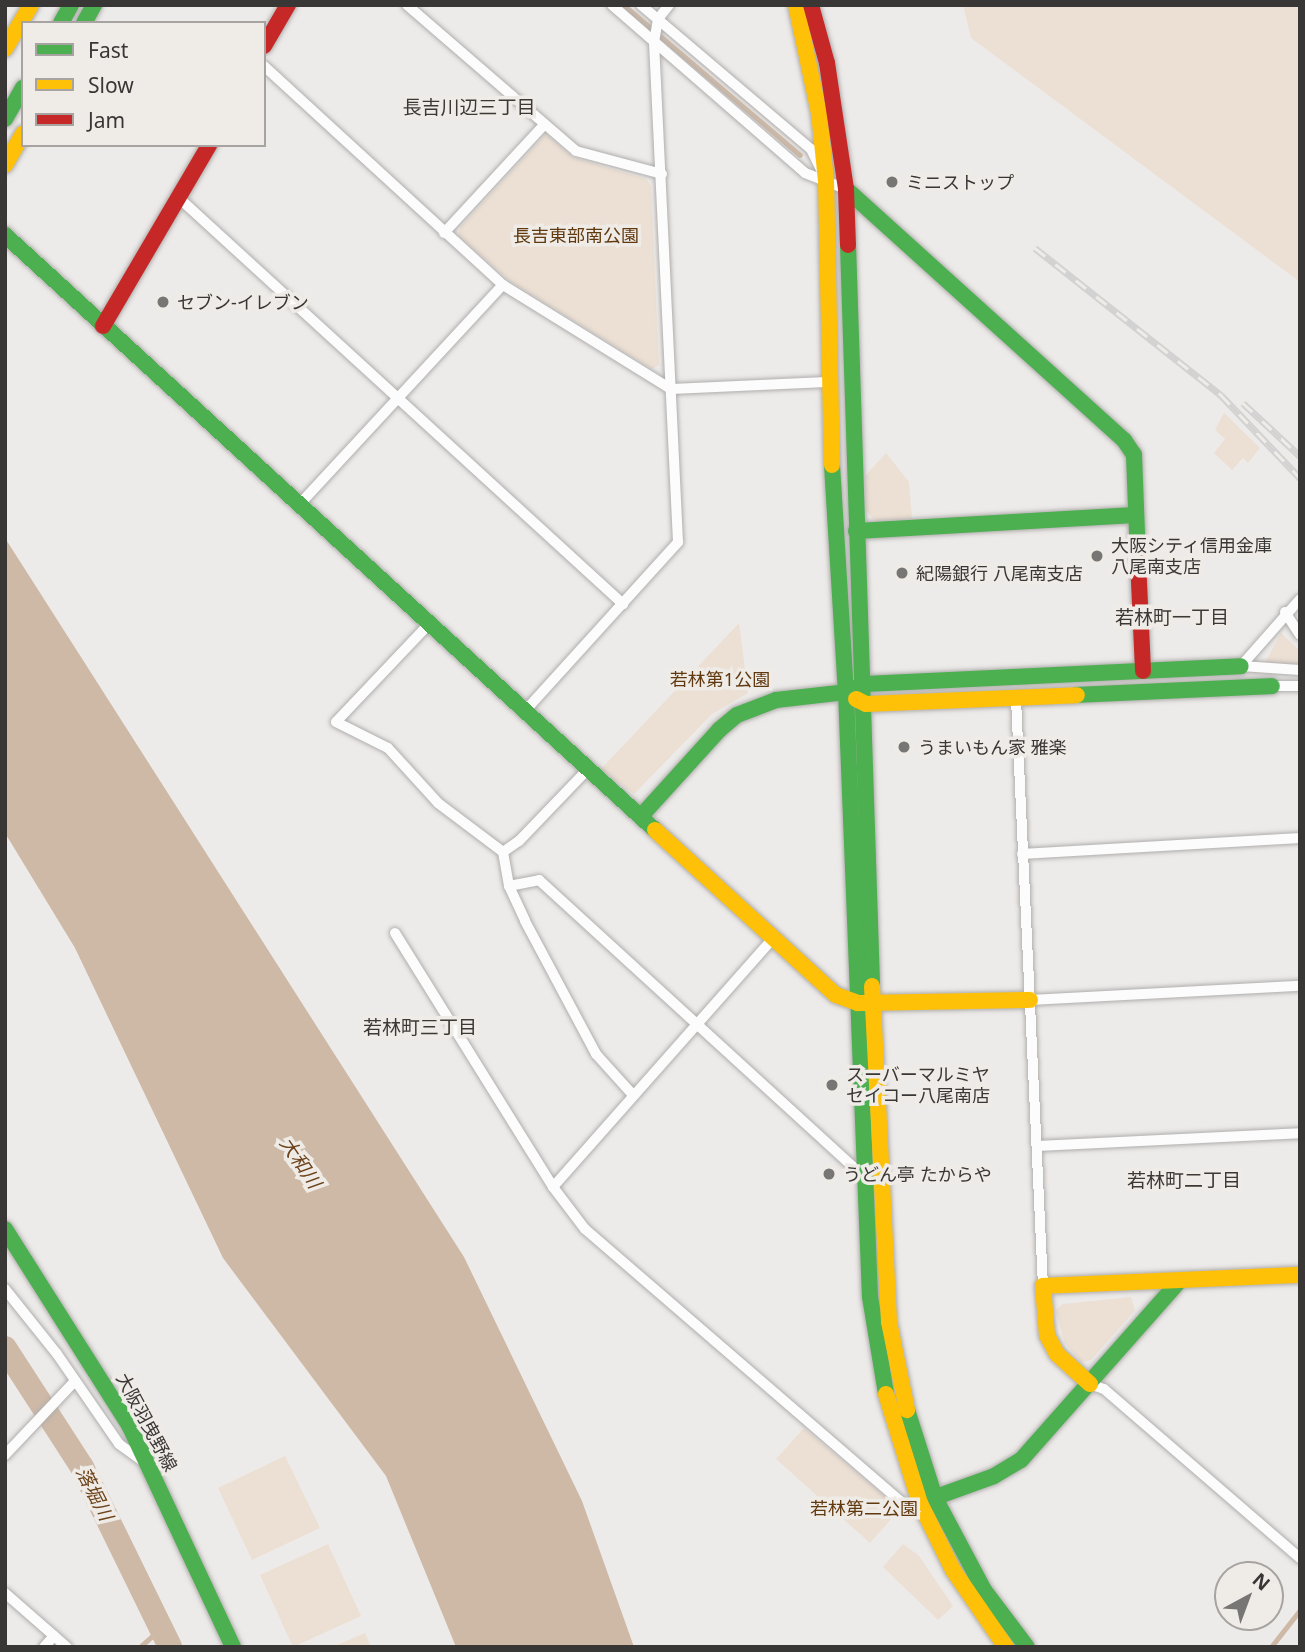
<!DOCTYPE html>
<meta charset="utf-8">
<style>
body{margin:0}
#map{position:relative;width:1305px;height:1652px;overflow:hidden;background:#edebe9;font-family:"Noto Sans","Noto Sans JP",sans-serif}
div>[style]{position:absolute}
.green>*{inset:0;background:#ecdfd3}
.water>*{inset:0;background:#ceb9a7}
.stream>*{height:4.5px;margin:-2.25px;padding:0 2.25px;transform-origin:2.25px;border-radius:2.25px;background:#ceb9a7}
.river>*{height:24px;margin:-12px;padding:0 12px;transform-origin:12px;border-radius:12px;background:#ceb9a7}
.roads{filter:drop-shadow(0 0 2px #b0aead) drop-shadow(0 0 2px #b0aead)}
.street>*{height:10px;margin:-5px;padding:0 5px;transform-origin:5px;border-radius:5px;background:#fcfcfc}
.fast>*{height:16px;margin:-8px;padding:0 8px;transform-origin:8px;border-radius:8px;background:#4caf50}
.slow>*{height:16px;margin:-8px;padding:0 8px;transform-origin:8px;border-radius:8px;background:#ffc107}
.jam>*{height:16px;margin:-8px;padding:0 8px;transform-origin:8px;border-radius:8px;background:#c62828}
.rail>*{height:7px;margin-top:-3.5px;transform-origin:0;background:repeating-linear-gradient(90deg,#efebe7 0 13px,#d3d2d2 0 26px);box-sizing:border-box;border-block:2px solid #d3d2d2}
.dots>*{width:19px;height:19px;translate:-50% -50%;box-sizing:border-box;border:4px solid #efebe7;border-radius:50%}
span{translate:-50% -50%;white-space:nowrap;text-align:center;line-height:1.15;-webkit-text-stroke:7px #efebe7;paint-order:stroke}
.poi-label{font-size:18px;color:#393736}
.left{translate:0 -50%;text-align:left}
.park-label{font-size:18px;color:#61390e}
.street-label{font-size:18px;color:#393736}
.neighbourhood-label{font-size:19px;color:#3c3835}
.water-label{font-size:19px;color:#6b4219;font-style:italic}
.frame{position:absolute;inset:0;border:7px solid #393736;pointer-events:none}
.legend{position:absolute;left:21px;top:21px;width:245px;height:126px;box-sizing:border-box;background:#efebe7;border:2px solid #a6a3a0;margin:0;padding:9px 12px;list-style:none;font-size:21px;color:#393736}
.legend li{display:flex;align-items:center;gap:14px;height:35px}
.legend b{width:35px;border:2px solid #a6a3a0}
.north{position:absolute;left:1214px;top:1561px;width:70px;height:70px;box-sizing:border-box;background:#efebe7;border:2px solid #a6a3a0;border-radius:50%;rotate:41deg;font-size:19px;font-weight:700;line-height:28px;text-align:center;color:#393736}
.north::after{content:'';display:block;margin:auto;width:24px;height:32px;background:#787675;clip-path:polygon(50% 0,100% 100%,50% 72%,0 100%)}
</style>
<div id="map">
<div class="green">
<div style="clip-path:polygon(963px 5px,1300px 5px,1300px 282px,971px 38px)"></div>
<div style="clip-path:polygon(546px 134px,572px 157px,646px 179px,651px 186px,659px 365px,652px 369px,511px 282px,459px 236px,460px 227px)"></div>
<div style="clip-path:polygon(1224px 413px,1260px 448px,1248px 463px,1243px 458px,1232px 470px,1214px 453px,1225px 439px,1215px 430px)"></div>
<div style="clip-path:polygon(886px 453px,909px 482px,912px 519px,875px 521px,866px 511px,865px 476px)"></div>
<div style="clip-path:polygon(739px 623px,748px 693px,712px 714px,634px 794px,601px 769px)"></div>
<div style="clip-path:polygon(1281px 633px,1300px 651px,1300px 666px,1265px 663px)"></div>
<div style="clip-path:polygon(1131px 1297px,1135px 1310px,1091px 1360px,1081px 1362px,1065px 1343px,1055px 1310px,1063px 1304px)"></div>
<div style="clip-path:polygon(804px 1428px,900px 1509px,870px 1543px,776px 1459px)"></div>
<div style="clip-path:polygon(285px 1456px,320px 1528px,252px 1560px,218px 1488px)"></div>
<div style="clip-path:polygon(328px 1544px,361px 1616px,293px 1647px,260px 1575px)"></div>
<div style="clip-path:polygon(903px 1544px,919px 1556px,953px 1606px,938px 1620px,883px 1567px)"></div>
<div style="clip-path:polygon(365px 1633px,371px 1647px,332px 1647px)"></div>
</div>
<div class="water">
<div style="clip-path:polygon(5px 538px,464px 1257px,582px 1501px,634px 1647px,456px 1647px,386px 1476px,223px 1258px,75px 948px,5px 833px)"></div>
</div>
<div class="stream">
<div style="left:624px;top:5px;width:231px;rotate:40.4deg"></div>
<div style="left:140px;top:1647px;width:30px;rotate:-42deg"></div>
<div style="left:1271px;top:1647px;width:47px;rotate:-51.9deg"></div>
</div>
<div class="river">
<div style="left:5px;top:1348px;width:142px;rotate:57.1deg"></div>
<div style="left:82px;top:1467px;width:200px;rotate:63.9deg"></div>
</div>
<div class="roads">
<div class="street">
<div style="left:407px;top:5px;width:223px;rotate:40.8deg"></div>
<div style="left:576px;top:151px;width:89px;rotate:15deg"></div>
<div style="left:612px;top:5px;width:256px;rotate:41deg"></div>
<div style="left:805px;top:173px;width:44px;rotate:21.3deg"></div>
<div style="left:641px;top:5px;width:223px;rotate:40.3deg"></div>
<div style="left:811px;top:149px;width:25px;rotate:64deg"></div>
<div style="left:264px;top:66px;width:324px;rotate:42.5deg"></div>
<div style="left:503px;top:285px;width:198px;rotate:31.8deg"></div>
<div style="left:671px;top:389px;width:156px;rotate:-2.6deg"></div>
<div style="left:179px;top:198px;width:602px;rotate:42.44deg"></div>
<div style="left:444px;top:233px;width:147px;rotate:-47.2deg"></div>
<div style="left:298px;top:506px;width:301px;rotate:-47.2deg"></div>
<div style="left:1285px;top:612px;width:27px;rotate:57deg"></div>
<div style="left:429px;top:624px;width:135px;rotate:133.5deg"></div>
<div style="left:336px;top:722px;width:58px;rotate:26.6deg"></div>
<div style="left:388px;top:748px;width:74px;rotate:47.7deg"></div>
<div style="left:438px;top:803px;width:81px;rotate:37deg"></div>
<div style="left:503px;top:852px;width:19px;rotate:-35deg"></div>
<div style="left:519px;top:841px;width:101px;rotate:-46.2deg"></div>
<div style="left:1241px;top:666px;width:89px;rotate:-48.6deg"></div>
<div style="left:1241px;top:666px;width:59px;rotate:3.9deg"></div>
<div style="left:1272px;top:686px;width:28px"></div>
<div style="left:1016px;top:699px;width:588px;rotate:87.37deg"></div>
<div style="left:525px;top:711px;width:228px;rotate:-47.8deg"></div>
<div style="left:678px;top:542px;width:501px;rotate:-92.75deg"></div>
<div style="left:654px;top:42px;width:23px;rotate:-80deg"></div>
<div style="left:658px;top:19px;width:18px;rotate:-52deg"></div>
<div style="left:503px;top:852px;width:35px;rotate:80deg"></div>
<div style="left:509px;top:886px;width:38px;rotate:65deg"></div>
<div style="left:525px;top:921px;width:151px;rotate:61.9deg"></div>
<div style="left:596px;top:1054px;width:55px;rotate:47.9deg"></div>
<div style="left:1022px;top:854px;width:278px;rotate:-3.3deg"></div>
<div style="left:509px;top:886px;width:31px;rotate:-11deg"></div>
<div style="left:539px;top:880px;width:440px;rotate:42.4deg"></div>
<div style="left:395px;top:933px;width:299px;rotate:58.1deg"></div>
<div style="left:553px;top:1187px;width:53px;rotate:52.7deg"></div>
<div style="left:585px;top:1229px;width:416px;rotate:40.8deg"></div>
<div style="left:900px;top:1501px;width:10px;rotate:29deg"></div>
<div style="left:909px;top:1506px;width:11px;rotate:-15deg"></div>
<div style="left:1030px;top:1000px;width:270px;rotate:-3deg"></div>
<div style="left:1037px;top:1146px;width:263px;rotate:-2.8deg"></div>
<div style="left:553px;top:1187px;width:332px;rotate:-48.5deg"></div>
<div style="left:5px;top:1289px;width:83px;rotate:51.3deg"></div>
<div style="left:57px;top:1354px;width:109px;rotate:55.4deg"></div>
<div style="left:119px;top:1444px;width:32px;rotate:36deg"></div>
<div style="left:1090px;top:1384px;width:15px;rotate:20deg"></div>
<div style="left:1104px;top:1389px;width:259px;rotate:40.8deg"></div>
<div style="left:5px;top:1455px;width:102px;rotate:-46.6deg"></div>
<div style="left:5px;top:1593px;width:82px;rotate:41.1deg"></div>
<div style="left:44px;top:1647px;width:15px;rotate:-48deg"></div>
</div>
<div class="fast">
<div style="left:61px;top:23px;width:21px;rotate:-61deg"></div>
<div style="left:84px;top:23px;width:21px;rotate:-61deg"></div>
<div style="left:5px;top:119px;width:36px;rotate:-60deg"></div>
<div style="left:846px;top:189px;width:375px;rotate:42.1deg"></div>
<div style="left:1124px;top:440px;width:18px;rotate:56deg"></div>
<div style="left:1134px;top:455px;width:105px;rotate:87.8deg"></div>
<div style="left:5px;top:235px;width:881px;rotate:42.47deg"></div>
<div style="left:848px;top:245px;width:741px;rotate:88.14deg"></div>
<div style="left:832px;top:465px;width:227px;rotate:86.5deg"></div>
<div style="left:846px;top:692px;width:605px;rotate:87.73deg"></div>
<div style="left:870px;top:1297px;width:98px;rotate:80.6deg"></div>
<div style="left:856px;top:531px;width:280px;rotate:-3.3deg"></div>
<div style="left:1077px;top:695px;width:195px;rotate:-2.6deg"></div>
<div style="left:642px;top:815px;width:115px;rotate:-47.8deg"></div>
<div style="left:719px;top:730px;width:23px;rotate:-40deg"></div>
<div style="left:737px;top:715px;width:42px;rotate:-21deg"></div>
<div style="left:776px;top:700px;width:70px;rotate:-6.5deg"></div>
<div style="left:846px;top:692px;width:21px;rotate:-23deg"></div>
<div style="left:865px;top:684px;width:376px;rotate:-2.7deg"></div>
<div style="left:5px;top:1229px;width:234px;rotate:57.7deg"></div>
<div style="left:130px;top:1427px;width:243px;rotate:64.9deg"></div>
<div style="left:907px;top:1410px;width:92px;rotate:72.3deg"></div>
<div style="left:935px;top:1498px;width:104px;rotate:62deg"></div>
<div style="left:984px;top:1590px;width:71px;rotate:53deg"></div>
<div style="left:925px;top:1501px;width:73px;rotate:-19.9deg"></div>
<div style="left:994px;top:1476px;width:31px;rotate:-31deg"></div>
<div style="left:1021px;top:1460px;width:240px;rotate:-48.5deg"></div>
</div>
<div class="slow">
<div style="left:796px;top:5px;width:110px;rotate:78deg"></div>
<div style="left:819px;top:113px;width:68px;rotate:84.1deg"></div>
<div style="left:826px;top:181px;width:284px;rotate:88.8deg"></div>
<div style="left:5px;top:49px;width:51px;rotate:-59.4deg"></div>
<div style="left:5px;top:165px;width:36px;rotate:-60deg"></div>
<div style="left:856px;top:699px;width:11px;rotate:27deg"></div>
<div style="left:866px;top:704px;width:211px;rotate:-2.4deg"></div>
<div style="left:655px;top:830px;width:245px;rotate:42.4deg"></div>
<div style="left:836px;top:995px;width:23px;rotate:20deg"></div>
<div style="left:858px;top:1003px;width:172px;rotate:-1deg"></div>
<div style="left:872px;top:986px;width:336px;rotate:87.1deg"></div>
<div style="left:889px;top:1322px;width:90px;rotate:78.4deg"></div>
<div style="left:1090px;top:1384px;width:45px;rotate:-137.7deg"></div>
<div style="left:1057px;top:1354px;width:21px;rotate:-118deg"></div>
<div style="left:1047px;top:1335px;width:49px;rotate:-94.7deg"></div>
<div style="left:1043px;top:1286px;width:257px;rotate:-2.5deg"></div>
<div style="left:886px;top:1394px;width:114px;rotate:72.7deg"></div>
<div style="left:920px;top:1503px;width:75px;rotate:63.8deg"></div>
<div style="left:953px;top:1570px;width:93px;rotate:55.5deg"></div>
</div>
<div class="jam">
<div style="left:811px;top:5px;width:60px;rotate:74.6deg"></div>
<div style="left:827px;top:63px;width:127px;rotate:81.4deg"></div>
<div style="left:846px;top:189px;width:56px;rotate:88deg"></div>
<div style="left:264px;top:46px;width:48px;rotate:-59.7deg"></div>
<div style="left:103px;top:326px;width:210px;rotate:-59.6deg"></div>
<div style="left:1138px;top:560px;width:111px;rotate:87.4deg"></div>
</div>
</div>
<div class="rail">
<div style="left:1035px;top:248px;width:237px;rotate:38.3deg"></div>
<div style="left:1221px;top:395px;width:115px;rotate:46.4deg"></div>
<div style="left:1243px;top:403px;width:78px;rotate:42.9deg"></div>
</div>
<div class="dots">
<div style="left:892px;top:182px;background:#787675"></div>
<div style="left:163px;top:302px;background:#787675"></div>
<div style="left:1097px;top:556px;background:#787675"></div>
<div style="left:902px;top:573px;background:#787675"></div>
<div style="left:904px;top:747px;background:#787675"></div>
<div style="left:832px;top:1085px;background:#787675"></div>
<div style="left:829px;top:1174px;background:#787675"></div>
</div>
<div class="poi-label">
<span class="left" style="left:906px;top:182px">ミニストップ</span>
<span class="left" style="left:177px;top:302px">セブン-イレブン</span>
<span class="left" style="left:1111px;top:556px">大阪シティ信用金庫<br>八尾南支店</span>
<span class="left" style="left:916px;top:573px">紀陽銀行 八尾南支店</span>
<span class="left" style="left:918px;top:747px">うまいもん家 雅楽</span>
<span class="left" style="left:846px;top:1085px">スーバーマルミヤ<br>セイコー八尾南店</span>
<span class="left" style="left:843px;top:1174px">うどん亭 たからや</span>
</div>
<div class="park-label">
<span style="left:576px;top:235px">長吉東部南公園</span>
<span style="left:720px;top:679px">若林第1公園</span>
<span style="left:864px;top:1508px">若林第二公園</span>
</div>
<div class="street-label">
<span style="left:147px;top:1422px;rotate:62deg">大阪羽曳野線</span>
</div>
<div class="neighbourhood-label">
<span style="left:469px;top:108px">長吉川辺三丁目</span>
<span style="left:1172px;top:618px">若林町一丁目</span>
<span style="left:420px;top:1028px">若林町三丁目</span>
<span style="left:1184px;top:1181px">若林町二丁目</span>
</div>
<div class="water-label">
<span style="left:300px;top:1163px;rotate:56deg">大和川</span>
<span style="left:94px;top:1494px;rotate:63deg">落堀川</span>
</div>
<div class="frame"></div>
<ul class="legend">
<li><b style="height:9px;background:#4caf50"></b>Fast</li>
<li><b style="height:9px;background:#ffc107"></b>Slow</li>
<li><b style="height:9px;background:#c62828"></b>Jam</li>
</ul>
<div class="north">N</div>
</div>
